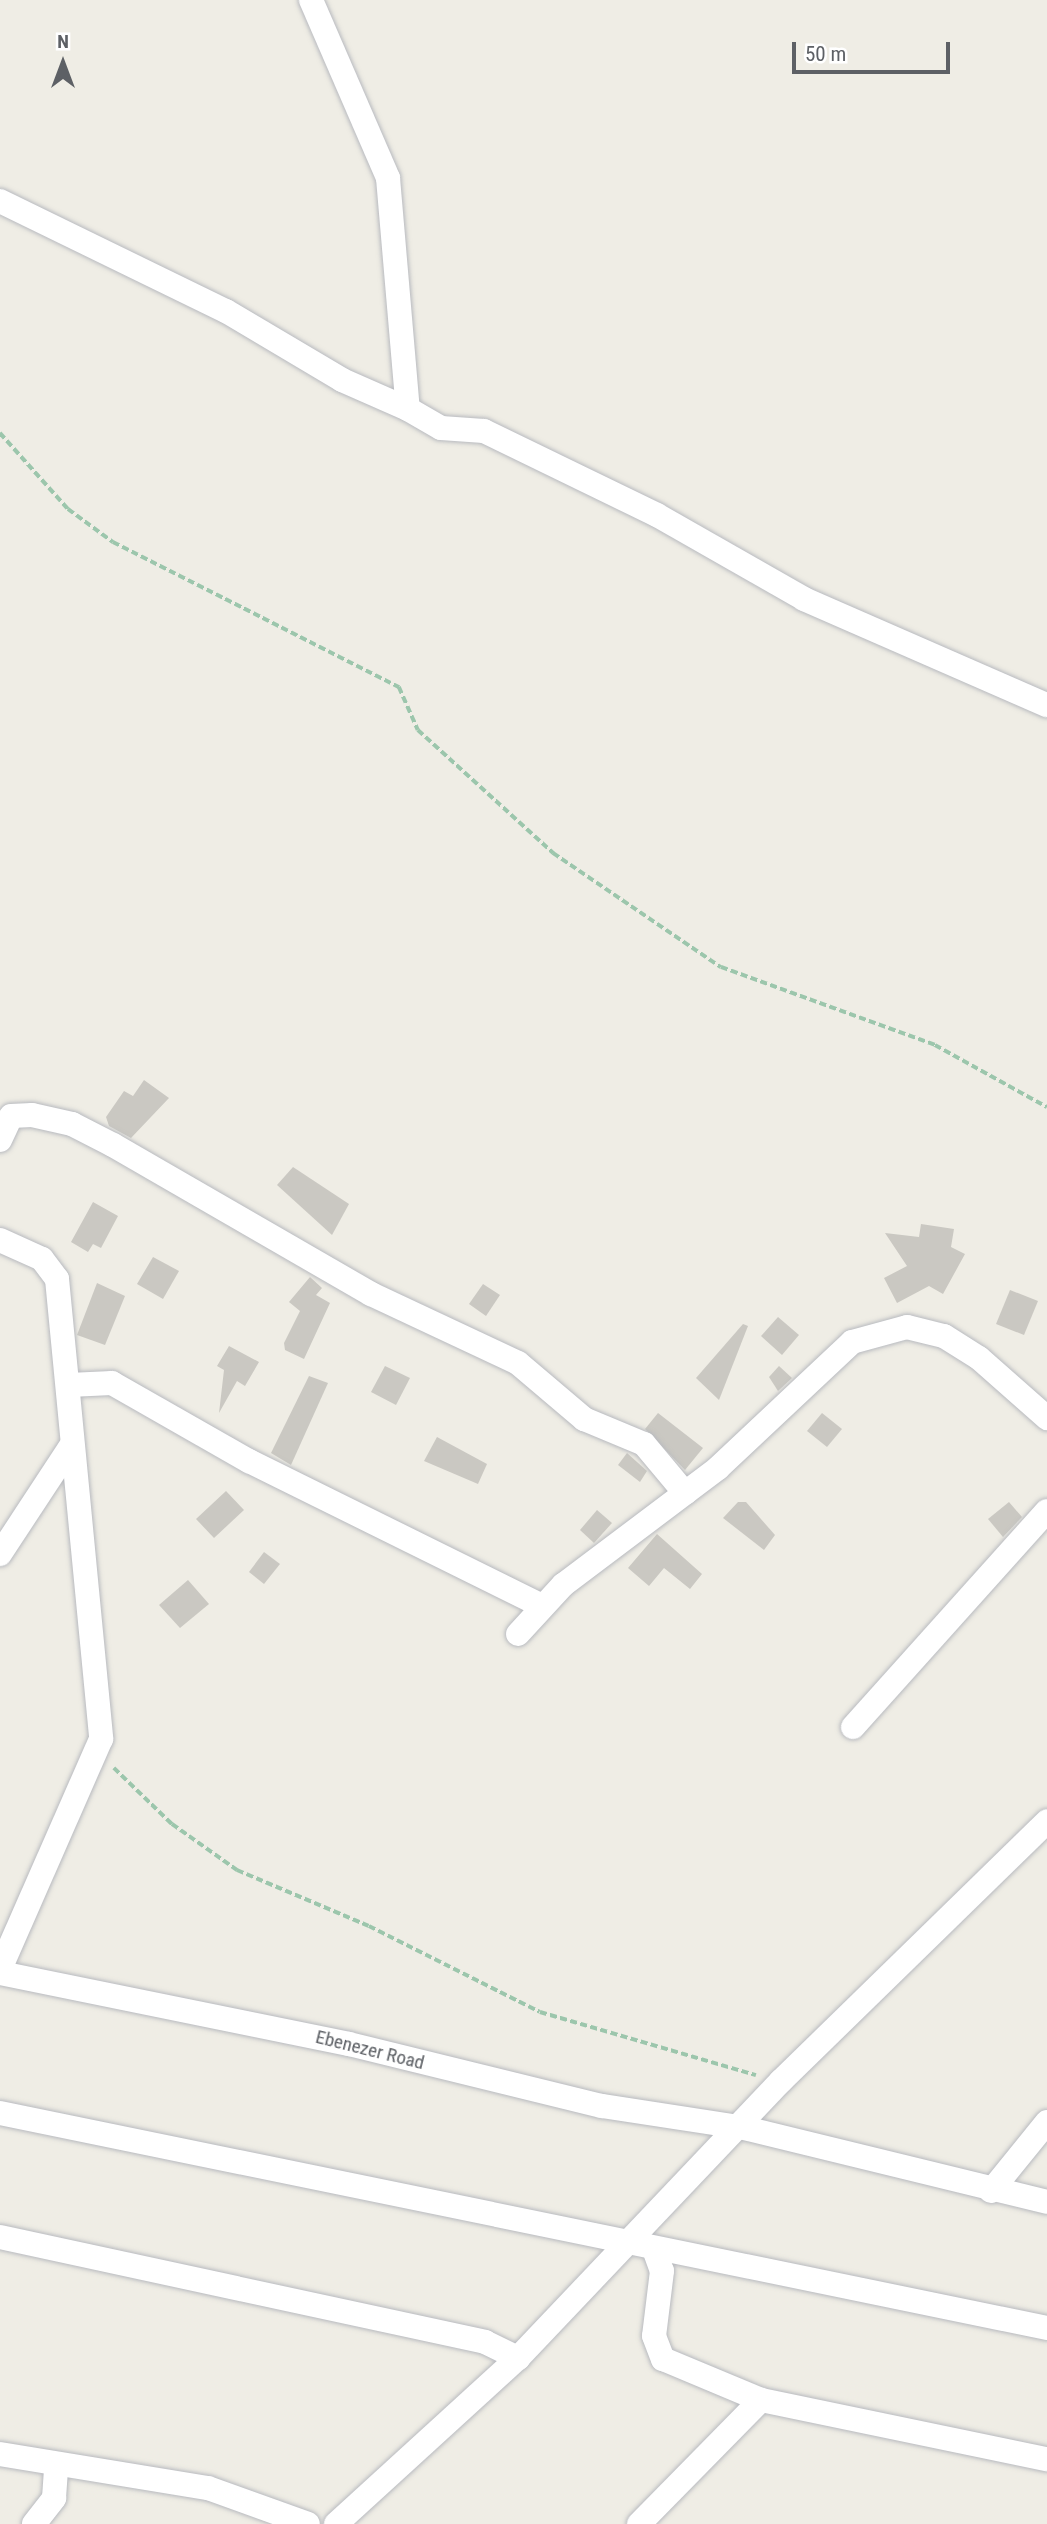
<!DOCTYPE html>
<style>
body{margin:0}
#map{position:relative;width:1047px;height:2524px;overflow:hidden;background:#efede5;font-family:"Roboto Condensed",sans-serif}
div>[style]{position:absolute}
.building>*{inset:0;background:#cac8c2}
.path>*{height:3.5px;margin-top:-1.75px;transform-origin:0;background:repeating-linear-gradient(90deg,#9cc6ac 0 7px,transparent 0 10.5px)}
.roads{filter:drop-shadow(0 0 2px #b8babf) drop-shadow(0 0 2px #b8babf)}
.minor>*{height:24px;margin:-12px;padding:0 12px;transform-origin:12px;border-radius:12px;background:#fff}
span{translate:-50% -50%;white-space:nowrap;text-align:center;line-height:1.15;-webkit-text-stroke:5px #fff;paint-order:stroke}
.street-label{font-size:19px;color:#5d6065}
.north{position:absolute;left:28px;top:28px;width:70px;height:70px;-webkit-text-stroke:5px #fff;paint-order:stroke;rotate:0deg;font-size:19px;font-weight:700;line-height:28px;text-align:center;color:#5d6065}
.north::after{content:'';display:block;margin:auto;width:24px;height:32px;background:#5d6065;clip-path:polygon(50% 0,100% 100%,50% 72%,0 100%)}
.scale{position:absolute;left:792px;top:42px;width:158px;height:32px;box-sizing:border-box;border:4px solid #5d6065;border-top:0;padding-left:9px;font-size:21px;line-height:24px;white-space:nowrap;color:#5d6065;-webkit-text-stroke:5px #fff;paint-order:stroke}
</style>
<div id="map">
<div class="building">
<div style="clip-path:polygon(144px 1080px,169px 1098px,131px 1138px,109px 1126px,106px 1117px,124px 1091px,133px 1096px)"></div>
<div style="clip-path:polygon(293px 1167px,349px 1204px,332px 1235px,277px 1185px)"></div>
<div style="clip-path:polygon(93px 1202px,118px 1216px,101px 1248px,93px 1244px,88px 1252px,71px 1242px)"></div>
<div style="clip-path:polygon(921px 1224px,954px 1229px,951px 1247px,965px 1254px,943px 1294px,929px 1286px,897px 1303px,884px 1278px,907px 1266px,885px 1233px,919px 1237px)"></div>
<div style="clip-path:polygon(153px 1257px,179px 1271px,163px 1299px,137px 1284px)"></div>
<div style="clip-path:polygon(310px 1277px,322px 1288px,316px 1295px,330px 1303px,304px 1359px,285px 1350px,284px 1343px,300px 1311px,289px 1302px)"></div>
<div style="clip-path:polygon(97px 1283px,125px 1296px,105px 1345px,77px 1335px)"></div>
<div style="clip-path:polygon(483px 1284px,500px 1295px,486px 1316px,469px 1304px)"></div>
<div style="clip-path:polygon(1010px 1290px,1038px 1301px,1024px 1335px,996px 1324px)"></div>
<div style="clip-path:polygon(778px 1317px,799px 1335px,782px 1355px,761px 1336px)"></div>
<div style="clip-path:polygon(743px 1324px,748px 1326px,719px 1400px,696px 1378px)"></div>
<div style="clip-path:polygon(229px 1346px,259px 1362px,245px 1386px,237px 1381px,219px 1413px,224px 1370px,217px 1366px)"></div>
<div style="clip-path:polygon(385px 1366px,410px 1378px,396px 1405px,371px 1392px)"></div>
<div style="clip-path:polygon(779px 1366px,792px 1378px,778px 1391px,769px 1377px)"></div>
<div style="clip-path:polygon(309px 1376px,328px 1383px,291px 1465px,271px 1453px)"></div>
<div style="clip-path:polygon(658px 1413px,703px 1448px,685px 1470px,645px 1429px)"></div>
<div style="clip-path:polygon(822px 1413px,842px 1429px,827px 1447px,807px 1431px)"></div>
<div style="clip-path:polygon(437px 1437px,487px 1464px,478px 1484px,424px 1461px)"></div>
<div style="clip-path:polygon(627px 1453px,647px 1471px,640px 1482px,618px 1465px)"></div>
<div style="clip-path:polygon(226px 1491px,244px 1510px,214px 1538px,196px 1519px)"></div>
<div style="clip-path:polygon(738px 1502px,746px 1502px,775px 1535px,764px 1550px,723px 1518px)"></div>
<div style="clip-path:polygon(1009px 1502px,1022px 1517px,1003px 1537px,988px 1519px)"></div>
<div style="clip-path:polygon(597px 1510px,612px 1523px,594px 1543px,580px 1530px)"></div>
<div style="clip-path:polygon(657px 1534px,702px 1574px,690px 1589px,664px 1568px,649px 1586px,628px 1568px)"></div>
<div style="clip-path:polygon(264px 1552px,280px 1564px,264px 1584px,249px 1572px)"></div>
<div style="clip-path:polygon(188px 1580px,209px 1604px,180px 1628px,159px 1605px)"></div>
</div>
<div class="path">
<div style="left:0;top:433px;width:102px;rotate:48.2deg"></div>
<div style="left:68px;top:509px;width:56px;rotate:36.3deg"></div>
<div style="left:113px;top:542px;width:321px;rotate:26.9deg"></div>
<div style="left:399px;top:687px;width:47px;rotate:66.2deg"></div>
<div style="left:418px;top:730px;width:183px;rotate:42.3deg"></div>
<div style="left:553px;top:853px;width:203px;rotate:34.2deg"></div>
<div style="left:721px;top:967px;width:228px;rotate:20deg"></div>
<div style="left:935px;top:1045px;width:128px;rotate:29deg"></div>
<div style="left:114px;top:1768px;width:81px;rotate:44deg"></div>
<div style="left:172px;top:1824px;width:80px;rotate:35.3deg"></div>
<div style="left:237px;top:1870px;width:143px;rotate:23deg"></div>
<div style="left:369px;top:1926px;width:191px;rotate:26.7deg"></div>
<div style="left:540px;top:2012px;width:225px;rotate:16.3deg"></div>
</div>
<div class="roads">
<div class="minor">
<div style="left:311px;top:0;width:194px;rotate:66.6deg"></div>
<div style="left:388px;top:178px;width:232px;rotate:85.1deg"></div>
<div style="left:408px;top:409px;width:38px;rotate:30deg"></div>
<div style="left:441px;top:428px;width:43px;rotate:4deg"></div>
<div style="left:484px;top:431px;width:192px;rotate:25.9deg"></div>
<div style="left:657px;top:515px;width:169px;rotate:29.7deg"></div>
<div style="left:804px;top:599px;width:265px;rotate:23.6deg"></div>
<div style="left:0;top:201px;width:251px;rotate:26deg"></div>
<div style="left:226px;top:311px;width:135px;rotate:30.7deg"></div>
<div style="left:342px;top:380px;width:72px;rotate:23.7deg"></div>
<div style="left:0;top:1140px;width:26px;rotate:-65deg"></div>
<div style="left:11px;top:1116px;width:21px;rotate:-3deg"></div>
<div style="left:32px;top:1115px;width:41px;rotate:12.7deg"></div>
<div style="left:72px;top:1124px;width:46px;rotate:27.1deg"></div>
<div style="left:113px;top:1145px;width:298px;rotate:30deg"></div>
<div style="left:371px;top:1294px;width:162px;rotate:25.1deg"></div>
<div style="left:518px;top:1363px;width:87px;rotate:40.3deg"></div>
<div style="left:584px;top:1419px;width:65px;rotate:22.6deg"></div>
<div style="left:644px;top:1444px;width:64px;rotate:50.1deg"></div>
<div style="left:0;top:1240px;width:46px;rotate:24.3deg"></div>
<div style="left:42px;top:1259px;width:25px;rotate:53deg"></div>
<div style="left:57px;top:1279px;width:462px;rotate:84.5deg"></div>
<div style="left:101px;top:1739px;width:251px;rotate:113.7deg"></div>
<div style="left:69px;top:1385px;width:43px;rotate:-2.7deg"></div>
<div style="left:112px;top:1383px;width:158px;rotate:29.7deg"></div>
<div style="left:249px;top:1461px;width:327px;rotate:26.3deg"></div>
<div style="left:0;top:1554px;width:129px;rotate:-56.7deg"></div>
<div style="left:518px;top:1634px;width:67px;rotate:-47.4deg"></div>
<div style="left:563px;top:1585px;width:194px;rotate:-37deg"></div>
<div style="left:718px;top:1468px;width:184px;rotate:-43.2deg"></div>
<div style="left:852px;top:1342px;width:57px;rotate:-15.3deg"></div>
<div style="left:907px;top:1327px;width:38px;rotate:14deg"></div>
<div style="left:944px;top:1336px;width:41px;rotate:32.2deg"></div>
<div style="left:979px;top:1358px;width:91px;rotate:41.4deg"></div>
<div style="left:853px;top:1727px;width:290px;rotate:-48.1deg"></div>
<div style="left:0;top:1973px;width:356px;rotate:11.5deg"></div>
<div style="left:349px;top:2044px;width:260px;rotate:13.8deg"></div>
<div style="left:602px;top:2106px;width:140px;rotate:8.7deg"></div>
<div style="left:740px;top:2127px;width:316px;rotate:13.7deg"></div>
<div style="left:0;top:2113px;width:1069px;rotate:11.6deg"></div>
<div style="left:991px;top:2191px;width:89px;rotate:-50.9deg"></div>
<div style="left:0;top:2237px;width:496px;rotate:12.2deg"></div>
<div style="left:485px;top:2342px;width:37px;rotate:26deg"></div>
<div style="left:655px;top:2252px;width:20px;rotate:70deg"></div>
<div style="left:662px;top:2271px;width:65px;rotate:97deg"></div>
<div style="left:654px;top:2336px;width:25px;rotate:69deg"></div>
<div style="left:663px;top:2359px;width:106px;rotate:22.7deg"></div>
<div style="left:761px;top:2400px;width:292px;rotate:11.7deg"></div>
<div style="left:0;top:2454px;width:211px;rotate:9.3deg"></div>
<div style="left:208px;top:2488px;width:106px;rotate:19.8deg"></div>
<div style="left:34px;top:2524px;width:33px;rotate:-52deg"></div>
<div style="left:54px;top:2498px;width:32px;rotate:-86deg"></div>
<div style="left:336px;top:2524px;width:246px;rotate:-42.4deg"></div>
<div style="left:518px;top:2358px;width:382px;rotate:-46.5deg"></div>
<div style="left:781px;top:2081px;width:372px;rotate:-44.3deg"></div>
<div style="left:639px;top:2524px;width:174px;rotate:-45.5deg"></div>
</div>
</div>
<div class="street-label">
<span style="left:370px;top:2050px;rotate:14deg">Ebenezer Road</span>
</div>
<div class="north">N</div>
<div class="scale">50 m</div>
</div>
